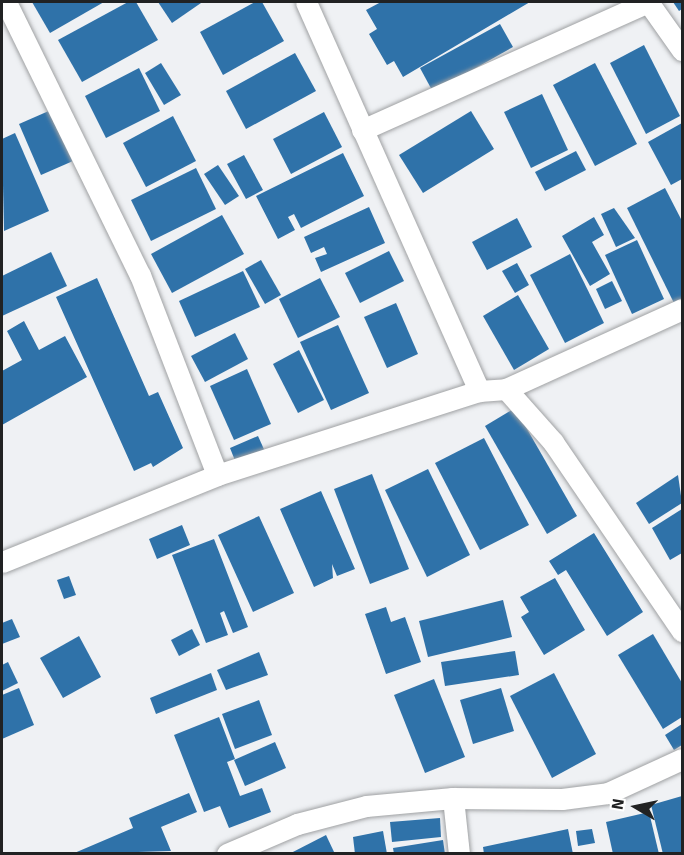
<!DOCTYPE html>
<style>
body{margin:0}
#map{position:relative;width:684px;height:855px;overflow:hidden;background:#eff1f4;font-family:Signika,sans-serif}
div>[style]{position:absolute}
.building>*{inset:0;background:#2f72a9}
.roads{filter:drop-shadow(0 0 2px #9fa1a3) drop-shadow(0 0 2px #9fa1a3)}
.street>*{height:21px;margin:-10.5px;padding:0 10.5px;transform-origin:10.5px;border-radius:10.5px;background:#fff}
span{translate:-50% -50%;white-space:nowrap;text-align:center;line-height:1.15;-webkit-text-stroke:5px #fff;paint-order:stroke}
.frame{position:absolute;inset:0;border:3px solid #212223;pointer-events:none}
.north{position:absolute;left:606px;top:777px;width:60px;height:60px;-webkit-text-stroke:4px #fff;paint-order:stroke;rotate:279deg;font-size:16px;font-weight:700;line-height:24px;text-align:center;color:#212223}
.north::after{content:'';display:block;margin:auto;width:21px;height:27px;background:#212223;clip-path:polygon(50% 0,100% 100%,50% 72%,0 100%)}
</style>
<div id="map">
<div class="building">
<div style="clip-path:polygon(32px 2px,104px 2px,50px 33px)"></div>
<div style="clip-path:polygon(128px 2px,136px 2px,158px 40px,82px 82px,58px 40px)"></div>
<div style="clip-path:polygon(158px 2px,200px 2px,201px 3px,172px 23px)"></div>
<div style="clip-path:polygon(255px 2px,262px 2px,284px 41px,223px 75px,200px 32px)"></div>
<div style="clip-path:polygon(381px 2px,530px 2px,403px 77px,394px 61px,387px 65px,369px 34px,377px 29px,366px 10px)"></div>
<div style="clip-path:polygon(673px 2px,682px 2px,682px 9px,679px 11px)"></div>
<div style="clip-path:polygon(500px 24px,513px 47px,433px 92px,420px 68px)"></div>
<div style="clip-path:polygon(644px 45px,680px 116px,646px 134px,610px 63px)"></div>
<div style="clip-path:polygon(295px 53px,316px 91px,246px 129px,226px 91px)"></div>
<div style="clip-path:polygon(161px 63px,181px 95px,164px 105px,145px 73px)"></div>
<div style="clip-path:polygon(595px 63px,637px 144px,595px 166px,553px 85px)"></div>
<div style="clip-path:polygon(139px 68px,160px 111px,106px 138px,85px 96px)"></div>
<div style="clip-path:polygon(542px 94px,568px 150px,531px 168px,504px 112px)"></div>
<div style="clip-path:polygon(51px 110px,73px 161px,41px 175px,19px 124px)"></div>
<div style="clip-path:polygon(471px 111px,494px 149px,423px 193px,399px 155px)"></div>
<div style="clip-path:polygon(324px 112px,342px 147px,291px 174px,273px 139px)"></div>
<div style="clip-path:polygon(173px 116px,196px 161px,146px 187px,123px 143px)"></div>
<div style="clip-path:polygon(682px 123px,682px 179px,671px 185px,648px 142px)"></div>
<div style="clip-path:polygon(15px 133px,49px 211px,4px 231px,2px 139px)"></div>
<div style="clip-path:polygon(576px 151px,586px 170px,545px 191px,535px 172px)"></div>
<div style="clip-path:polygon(343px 153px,364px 196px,301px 228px,294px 214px,288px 217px,295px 230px,278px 239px,256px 196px)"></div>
<div style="clip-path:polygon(244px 155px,263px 190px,246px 199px,227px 164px)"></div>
<div style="clip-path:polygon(218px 165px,239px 196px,225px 205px,204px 174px)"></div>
<div style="clip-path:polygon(196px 168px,216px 209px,151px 241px,131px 200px)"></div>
<div style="clip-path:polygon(665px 188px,682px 221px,682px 299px,674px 303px,627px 208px)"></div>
<div style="clip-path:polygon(369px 207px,385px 243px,321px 272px,315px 258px,327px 254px,324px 247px,311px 253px,304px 237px)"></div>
<div style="clip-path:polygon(614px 208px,635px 238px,616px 247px,601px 214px)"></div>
<div style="clip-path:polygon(222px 215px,244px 254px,172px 293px,151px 254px)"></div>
<div style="clip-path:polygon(594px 217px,604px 235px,592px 242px,610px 274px,590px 286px,562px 236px)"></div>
<div style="clip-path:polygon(517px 218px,532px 247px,487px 270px,472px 242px)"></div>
<div style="clip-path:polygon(637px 240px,664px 299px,632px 314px,605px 255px)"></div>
<div style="clip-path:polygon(389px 251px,404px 281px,360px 303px,345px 273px)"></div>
<div style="clip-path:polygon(51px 252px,67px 286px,2px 316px,2px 276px)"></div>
<div style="clip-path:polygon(570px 254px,604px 323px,565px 343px,530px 275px)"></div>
<div style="clip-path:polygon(261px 260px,281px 295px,265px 304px,245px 269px)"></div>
<div style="clip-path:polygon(517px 263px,529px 285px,515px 293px,502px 271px)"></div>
<div style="clip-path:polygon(243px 271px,260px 307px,195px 337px,179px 301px)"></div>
<div style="clip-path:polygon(97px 278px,149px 396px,158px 392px,183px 448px,153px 467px,151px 463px,134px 471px,56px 297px)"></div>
<div style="clip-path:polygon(320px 278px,340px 317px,298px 338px,279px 299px)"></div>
<div style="clip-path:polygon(612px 281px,622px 301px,605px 309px,596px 289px)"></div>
<div style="clip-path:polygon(518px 295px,549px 349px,514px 370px,483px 316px)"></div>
<div style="clip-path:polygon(396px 303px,418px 354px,387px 368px,364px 317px)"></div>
<div style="clip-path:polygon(24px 321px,39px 350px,65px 336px,87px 377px,2px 425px,2px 371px,22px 360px,7px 331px)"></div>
<div style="clip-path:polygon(338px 325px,369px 393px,331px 410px,300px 342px)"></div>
<div style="clip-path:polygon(235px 333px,248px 359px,205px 382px,191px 356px)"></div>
<div style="clip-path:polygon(299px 350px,324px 400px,298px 413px,273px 364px)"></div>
<div style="clip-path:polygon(247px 369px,271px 424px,234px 440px,210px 386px)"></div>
<div style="clip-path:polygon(515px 408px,577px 516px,547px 534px,485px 426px)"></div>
<div style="clip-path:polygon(258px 436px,267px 456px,238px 468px,230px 448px)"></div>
<div style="clip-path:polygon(484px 438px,529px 525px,480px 550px,435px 463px)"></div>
<div style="clip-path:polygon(428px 469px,470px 555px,427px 577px,385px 490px)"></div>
<div style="clip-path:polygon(372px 474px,409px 569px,370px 584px,334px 489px)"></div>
<div style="clip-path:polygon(678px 475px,682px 503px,649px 524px,636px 503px)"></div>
<div style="clip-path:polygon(321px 491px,355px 569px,337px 576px,332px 564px,333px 578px,314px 587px,280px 509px)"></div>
<div style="clip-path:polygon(682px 509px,682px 553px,670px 560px,652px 528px)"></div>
<div style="clip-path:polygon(259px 516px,294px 593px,253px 612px,218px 535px)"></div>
<div style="clip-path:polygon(182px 525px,190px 545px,157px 559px,149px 539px)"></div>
<div style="clip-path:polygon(594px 533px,643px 612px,607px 636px,566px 570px,558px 575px,549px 561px)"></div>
<div style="clip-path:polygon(214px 539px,248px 627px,233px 633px,224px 611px,220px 613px,228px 635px,206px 643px,172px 555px)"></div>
<div style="clip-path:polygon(69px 576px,76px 595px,64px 599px,57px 580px)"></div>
<div style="clip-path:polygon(555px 578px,585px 630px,544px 655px,521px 617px,529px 612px,520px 597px)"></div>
<div style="clip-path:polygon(503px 600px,512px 637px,428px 657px,419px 621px)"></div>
<div style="clip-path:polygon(386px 607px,391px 622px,405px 617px,421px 662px,386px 674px,365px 614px)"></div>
<div style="clip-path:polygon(12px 619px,20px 637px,2px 644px,2px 623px)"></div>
<div style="clip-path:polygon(192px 629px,200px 645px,179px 656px,171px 640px)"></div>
<div style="clip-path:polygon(653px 634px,682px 683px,682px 717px,663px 729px,618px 655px)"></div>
<div style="clip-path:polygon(79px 636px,101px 677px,63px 698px,40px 658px)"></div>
<div style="clip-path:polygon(515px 651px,519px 675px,445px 686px,441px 662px)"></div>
<div style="clip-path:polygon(259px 652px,268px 675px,226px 690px,217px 670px)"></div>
<div style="clip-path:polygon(8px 662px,18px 683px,2px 691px,2px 665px)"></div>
<div style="clip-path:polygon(211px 673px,217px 690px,156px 714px,150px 698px)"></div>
<div style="clip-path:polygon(554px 673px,596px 754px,552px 778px,510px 696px)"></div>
<div style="clip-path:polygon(434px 679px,465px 757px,425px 773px,394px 695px)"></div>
<div style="clip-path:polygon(19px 688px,34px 725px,2px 739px,2px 695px)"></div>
<div style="clip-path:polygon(501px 688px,514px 731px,473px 744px,460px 700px)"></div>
<div style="clip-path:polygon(259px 700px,272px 735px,235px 749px,222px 714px)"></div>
<div style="clip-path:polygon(219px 717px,235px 759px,227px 762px,240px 796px,262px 788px,271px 812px,229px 828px,220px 806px,204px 812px,174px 735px)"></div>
<div style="clip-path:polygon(682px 724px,682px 745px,674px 750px,665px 735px)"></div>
<div style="clip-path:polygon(275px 742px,286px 768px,245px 786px,234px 760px)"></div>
<div style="clip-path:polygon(189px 793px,197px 812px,161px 827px,171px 851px,72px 854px,133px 828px,129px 818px)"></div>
<div style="clip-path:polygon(682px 796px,682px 854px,663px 854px,651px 805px)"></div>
<div style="clip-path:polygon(649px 812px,659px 854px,613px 854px,606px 822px)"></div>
<div style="clip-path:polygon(440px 818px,441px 837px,392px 842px,390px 822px)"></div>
<div style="clip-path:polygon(568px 829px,573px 854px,484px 854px,483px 847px)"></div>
<div style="clip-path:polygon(592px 829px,595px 843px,578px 846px,576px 831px)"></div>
<div style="clip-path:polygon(383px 831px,387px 854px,355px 854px,353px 837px)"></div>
<div style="clip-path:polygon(326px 835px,335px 854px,289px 854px)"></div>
<div style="clip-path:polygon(443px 840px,445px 854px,394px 854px,393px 848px)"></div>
</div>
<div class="roads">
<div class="street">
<div style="left:6px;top:2px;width:304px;rotate:63.9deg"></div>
<div style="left:140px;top:275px;width:214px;rotate:68.9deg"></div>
<div style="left:306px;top:2px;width:426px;rotate:66deg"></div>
<div style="left:648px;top:2px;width:59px;rotate:54.7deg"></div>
<div style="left:362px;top:130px;width:313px;rotate:-24.1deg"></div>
<div style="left:506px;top:389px;width:71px;rotate:48.4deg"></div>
<div style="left:553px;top:442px;width:229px;rotate:55.7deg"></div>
<div style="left:2px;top:562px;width:232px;rotate:-22deg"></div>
<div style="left:217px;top:475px;width:275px;rotate:-17.8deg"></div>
<div style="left:479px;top:391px;width:27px;rotate:-4deg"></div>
<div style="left:506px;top:389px;width:193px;rotate:-24.4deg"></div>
<div style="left:453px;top:798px;width:56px;rotate:83.9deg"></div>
<div style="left:227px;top:854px;width:76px;rotate:-23.2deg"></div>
<div style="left:297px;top:824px;width:71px;rotate:-14.6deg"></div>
<div style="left:366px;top:806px;width:87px;rotate:-5.3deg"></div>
<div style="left:453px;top:798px;width:109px;rotate:0.5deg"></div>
<div style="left:562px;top:799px;width:46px;rotate:-7.4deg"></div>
<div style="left:608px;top:793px;width:81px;rotate:-24.7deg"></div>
</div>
</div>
<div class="frame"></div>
<div class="north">N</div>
</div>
